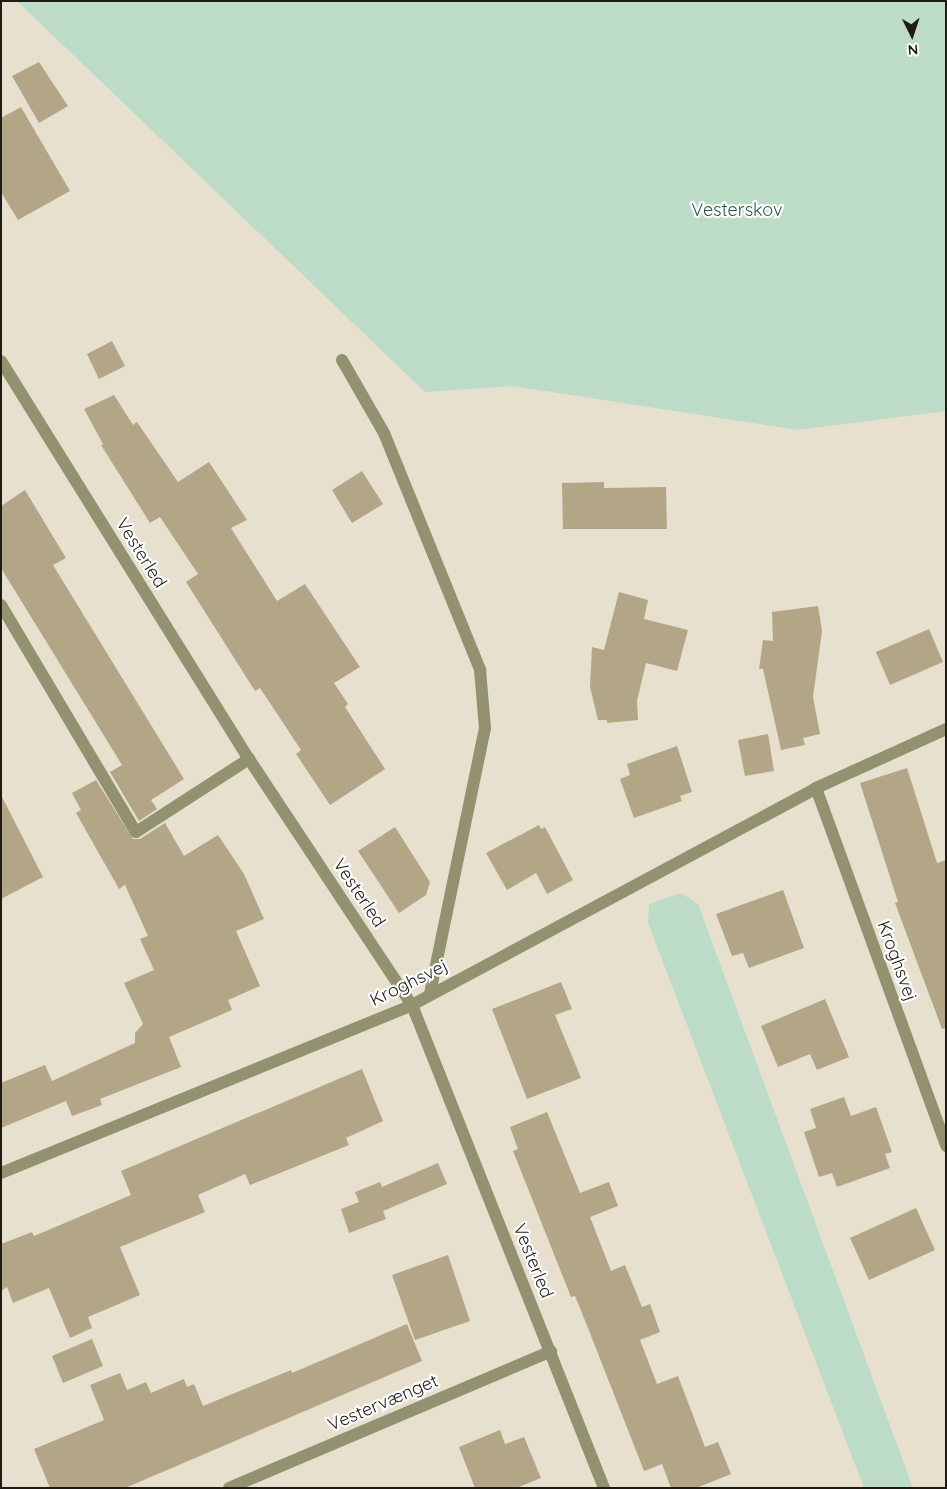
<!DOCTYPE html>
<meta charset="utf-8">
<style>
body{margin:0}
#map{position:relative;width:947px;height:1489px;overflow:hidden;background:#e7e0ce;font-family:Quicksand,sans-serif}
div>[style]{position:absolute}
.green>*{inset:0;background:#bcdcc8}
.building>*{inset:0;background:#b3a687}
.service>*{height:12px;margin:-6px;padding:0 6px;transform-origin:6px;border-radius:6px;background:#929170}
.minor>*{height:12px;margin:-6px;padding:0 6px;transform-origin:6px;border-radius:6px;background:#929170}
span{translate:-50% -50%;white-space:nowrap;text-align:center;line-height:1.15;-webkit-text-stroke:4.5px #fff;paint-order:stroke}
.park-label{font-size:18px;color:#275d40}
.street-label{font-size:18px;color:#1d1b14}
.frame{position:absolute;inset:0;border:2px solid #1d1b14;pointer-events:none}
.north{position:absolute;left:887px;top:10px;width:50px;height:50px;-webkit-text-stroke:4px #fff;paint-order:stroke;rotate:176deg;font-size:14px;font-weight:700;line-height:20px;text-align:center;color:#1d1b14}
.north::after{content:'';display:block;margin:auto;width:18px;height:22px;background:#1d1b14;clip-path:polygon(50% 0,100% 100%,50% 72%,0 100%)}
</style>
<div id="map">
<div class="green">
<div style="clip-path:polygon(17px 1px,946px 1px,946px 411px,798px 430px,513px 386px,425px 392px)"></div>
<div style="clip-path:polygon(681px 893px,698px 904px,913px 1488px,864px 1488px,648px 923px,649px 904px)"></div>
</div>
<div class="building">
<div style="clip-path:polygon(39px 62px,68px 106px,39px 123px,12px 76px)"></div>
<div style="clip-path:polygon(21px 107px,70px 191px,18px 220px,1px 192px,1px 118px)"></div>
<div style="clip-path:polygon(112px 341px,125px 366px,99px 379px,87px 354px)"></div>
<div style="clip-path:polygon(114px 395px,133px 425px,137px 422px,178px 482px,209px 462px,247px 520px,231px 528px,277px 601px,305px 584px,360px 667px,334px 683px,348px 704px,345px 707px,385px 769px,330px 805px,296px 754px,301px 750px,260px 688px,255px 691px,186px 582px,198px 574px,160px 517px,150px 523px,101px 445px,103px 444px,84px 409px)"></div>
<div style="clip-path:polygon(362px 471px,383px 504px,352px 523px,332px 490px)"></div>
<div style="clip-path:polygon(604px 482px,604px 488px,666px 487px,667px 529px,563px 529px,562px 483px)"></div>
<div style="clip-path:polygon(25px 490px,66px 558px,53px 565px,184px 779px,151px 800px,157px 809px,139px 821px,110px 772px,122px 765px,1px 568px,1px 506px)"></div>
<div style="clip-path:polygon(619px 592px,648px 600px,644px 619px,688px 630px,677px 671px,646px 663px,637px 701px,638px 720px,607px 723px,607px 720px,598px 720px,590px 687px,592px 647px,604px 650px)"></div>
<div style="clip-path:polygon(818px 606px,822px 631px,813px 697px,820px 734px,803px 738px,805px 745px,781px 750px,763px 669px,759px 669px,763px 640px,773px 641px,772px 612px)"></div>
<div style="clip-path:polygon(929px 629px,943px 662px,890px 685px,876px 652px)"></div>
<div style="clip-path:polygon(768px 734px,774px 771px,745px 776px,738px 740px)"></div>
<div style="clip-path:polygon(677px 746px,692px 792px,680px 796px,682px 801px,634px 818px,620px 779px,630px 775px,627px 764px)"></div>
<div style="clip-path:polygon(907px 768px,937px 863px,946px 860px,946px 1028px,942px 1029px,895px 903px,898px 902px,860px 783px)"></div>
<div style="clip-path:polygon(96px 780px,133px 839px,140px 839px,165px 823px,184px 856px,218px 835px,244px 874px,264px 919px,236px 931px,260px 986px,228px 1000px,232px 1010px,169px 1037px,181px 1067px,100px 1099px,102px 1105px,72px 1116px,66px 1101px,1px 1128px,1px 1083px,45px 1065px,52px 1081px,135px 1043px,135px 1033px,143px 1024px,124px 983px,154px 970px,140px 939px,148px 936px,125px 885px,119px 889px,76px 813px,81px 810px,72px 793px)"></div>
<div style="clip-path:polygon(1px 795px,43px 877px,1px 899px)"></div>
<div style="clip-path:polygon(539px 825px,541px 829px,545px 827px,573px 880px,547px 894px,536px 873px,507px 890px,486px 853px)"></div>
<div style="clip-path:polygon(395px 827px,430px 882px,426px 895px,399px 913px,358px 851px)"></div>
<div style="clip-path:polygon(783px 890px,804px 948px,749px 968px,743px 953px,732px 956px,716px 914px)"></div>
<div style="clip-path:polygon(561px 982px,572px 1009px,555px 1015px,581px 1078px,527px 1099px,492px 1009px)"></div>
<div style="clip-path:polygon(825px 999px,849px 1057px,817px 1070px,810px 1054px,778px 1067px,761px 1026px)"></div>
<div style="clip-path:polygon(362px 1069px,383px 1121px,346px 1138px,349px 1145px,250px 1185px,245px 1174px,198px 1195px,205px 1212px,120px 1247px,140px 1295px,88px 1317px,92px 1328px,70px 1338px,49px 1288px,13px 1303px,7px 1287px,1px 1291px,1px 1244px,32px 1232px,34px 1236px,131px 1195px,121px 1171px)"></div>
<div style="clip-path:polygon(844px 1097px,851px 1116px,876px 1107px,892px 1152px,885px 1154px,890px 1168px,837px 1187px,832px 1173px,819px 1177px,804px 1132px,816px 1128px,810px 1109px)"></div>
<div style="clip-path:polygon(547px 1112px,580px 1193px,609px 1182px,618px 1206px,590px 1217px,611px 1271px,625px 1265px,642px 1307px,650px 1304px,660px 1332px,640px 1340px,657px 1384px,678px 1376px,705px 1447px,718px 1442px,731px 1474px,696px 1488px,671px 1488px,662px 1464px,644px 1471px,588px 1328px,575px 1296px,571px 1297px,513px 1151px,518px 1149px,510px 1127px)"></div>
<div style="clip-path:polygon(438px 1163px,447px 1184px,383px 1211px,386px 1219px,349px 1233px,341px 1209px,359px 1202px,355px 1192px,380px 1182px,382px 1187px)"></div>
<div style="clip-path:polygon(916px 1208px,935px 1250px,869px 1280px,850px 1238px)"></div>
<div style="clip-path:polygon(448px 1255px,470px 1321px,415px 1340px,392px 1275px)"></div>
<div style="clip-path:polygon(407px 1324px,422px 1361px,125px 1488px,50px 1488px,34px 1449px,104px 1420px,90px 1385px,120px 1373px,127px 1390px,146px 1382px,151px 1393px,184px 1379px,187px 1387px,194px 1384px,203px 1406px,291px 1370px,292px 1373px)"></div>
<div style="clip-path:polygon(92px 1339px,103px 1366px,63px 1383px,52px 1356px)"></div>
<div style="clip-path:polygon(500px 1430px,505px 1444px,524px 1437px,541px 1478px,516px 1488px,475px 1488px,459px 1447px)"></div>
</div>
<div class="service">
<div style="left:342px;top:360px;width:84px;rotate:60.1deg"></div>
<div style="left:384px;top:433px;width:256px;rotate:67.9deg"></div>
<div style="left:480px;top:670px;width:58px;rotate:85.1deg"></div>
<div style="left:485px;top:728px;width:272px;rotate:101.7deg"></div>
<div style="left:1px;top:605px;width:264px;rotate:59.3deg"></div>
<div style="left:136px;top:832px;width:135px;rotate:-32.9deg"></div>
</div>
<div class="minor">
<div style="left:1px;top:361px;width:469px;rotate:58.1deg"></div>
<div style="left:249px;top:759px;width:295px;rotate:56.5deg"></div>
<div style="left:412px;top:1005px;width:520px;rotate:68.32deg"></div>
<div style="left:816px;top:788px;width:381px;rotate:70deg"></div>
<div style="left:1px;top:1173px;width:444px;rotate:-22.2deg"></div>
<div style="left:412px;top:1005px;width:459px;rotate:-28.2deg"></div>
<div style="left:816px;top:788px;width:143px;rotate:-24.4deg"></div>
<div style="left:229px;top:1488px;width:350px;rotate:-23deg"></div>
</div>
<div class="park-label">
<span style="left:737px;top:210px">Vesterskov</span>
</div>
<div class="street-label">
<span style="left:141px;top:553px;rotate:58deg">Vesterled</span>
<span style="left:359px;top:893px;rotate:56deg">Vesterled</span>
<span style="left:897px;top:961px;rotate:70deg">Kroghsvej</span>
<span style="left:409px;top:983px;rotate:-26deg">Kroghsvej</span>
<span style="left:533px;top:1261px;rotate:68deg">Vesterled</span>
<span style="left:383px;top:1403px;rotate:-23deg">Vestervænget</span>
</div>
<div class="frame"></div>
<div class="north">N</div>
</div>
